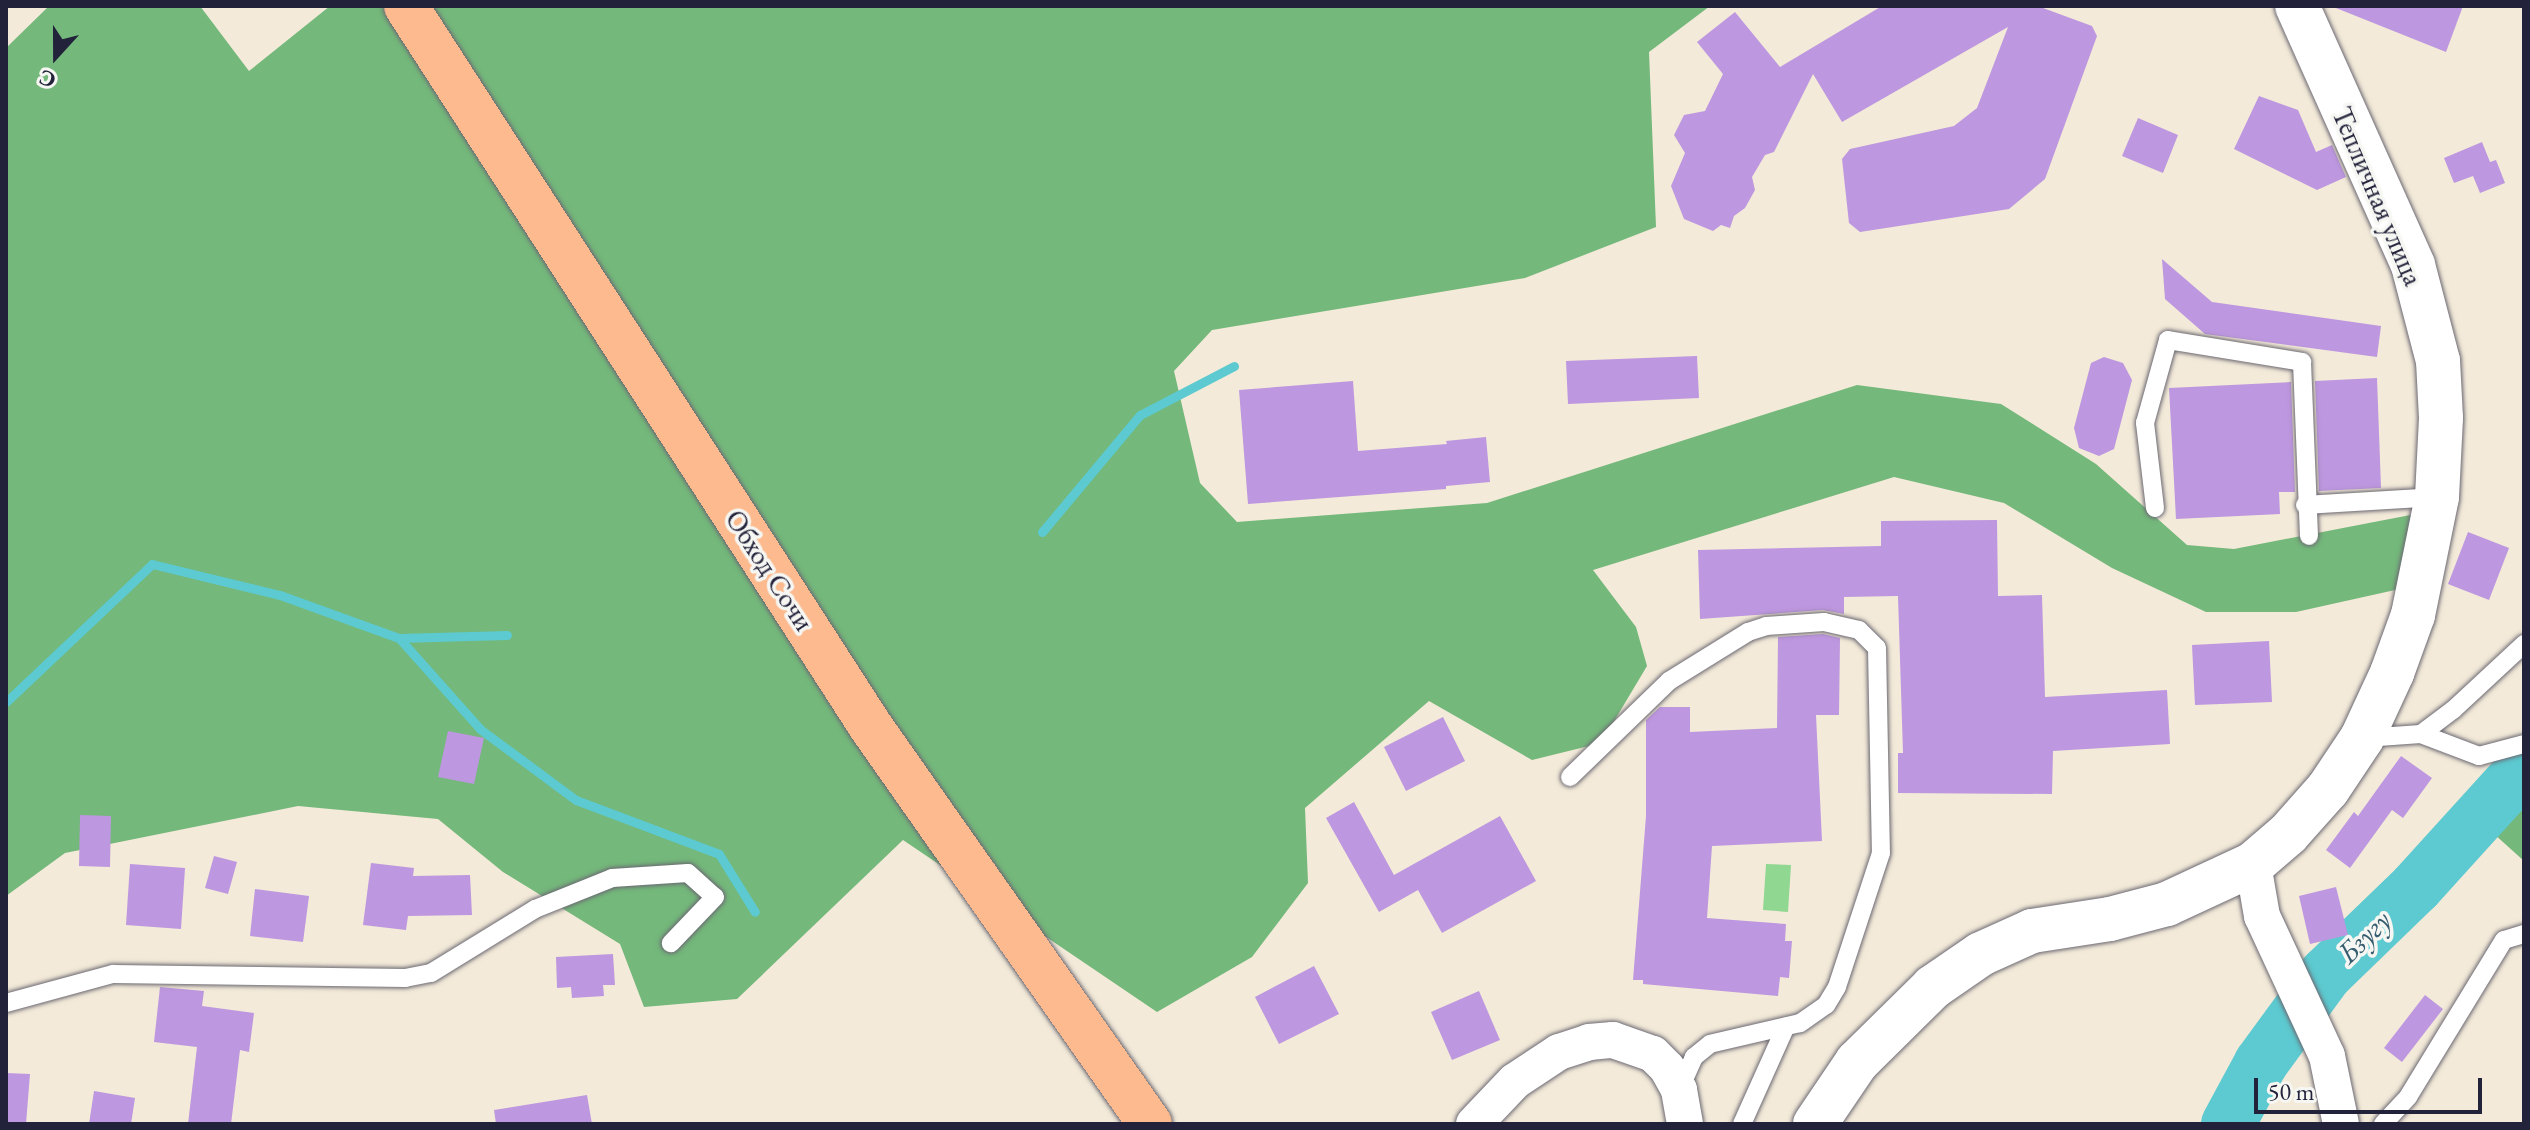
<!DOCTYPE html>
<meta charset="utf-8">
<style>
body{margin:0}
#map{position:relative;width:2530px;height:1130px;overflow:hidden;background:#f3ead9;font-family:"EB Garamond",serif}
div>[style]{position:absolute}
.green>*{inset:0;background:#90d791}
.forest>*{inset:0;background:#74b87b}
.stream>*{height:9px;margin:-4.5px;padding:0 4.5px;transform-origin:4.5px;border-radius:4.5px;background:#5ccad0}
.river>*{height:54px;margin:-27px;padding:0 27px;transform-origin:27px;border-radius:27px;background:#5ccad0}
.building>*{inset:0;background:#bd97df}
.roads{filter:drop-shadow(0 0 2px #6b6872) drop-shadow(0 0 2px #6b6872)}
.service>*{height:18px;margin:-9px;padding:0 9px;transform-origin:9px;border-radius:9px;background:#fff}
.minor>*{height:36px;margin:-18px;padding:0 18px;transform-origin:18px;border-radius:18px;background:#fff}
.tertiary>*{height:44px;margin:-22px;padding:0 22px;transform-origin:22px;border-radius:22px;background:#fff}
.trunk>*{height:44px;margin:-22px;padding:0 22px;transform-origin:22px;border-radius:22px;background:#fcba8e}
span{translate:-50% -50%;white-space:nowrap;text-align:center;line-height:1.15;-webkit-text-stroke:7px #f6f6f2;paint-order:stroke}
.street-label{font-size:28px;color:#22223b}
.water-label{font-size:30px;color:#365d6f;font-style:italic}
.frame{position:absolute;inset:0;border:8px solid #22223b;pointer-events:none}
.north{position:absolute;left:16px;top:16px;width:80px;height:80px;-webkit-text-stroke:6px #f6f6f2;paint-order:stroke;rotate:201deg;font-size:22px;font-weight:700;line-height:32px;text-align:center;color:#22223b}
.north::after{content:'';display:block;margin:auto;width:28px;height:36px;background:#22223b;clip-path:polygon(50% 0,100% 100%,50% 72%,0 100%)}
.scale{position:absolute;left:2254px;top:1078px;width:228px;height:36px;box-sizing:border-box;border:4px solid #22223b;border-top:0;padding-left:10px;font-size:24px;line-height:28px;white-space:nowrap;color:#22223b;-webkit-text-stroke:6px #f6f6f2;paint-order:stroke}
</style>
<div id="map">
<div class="green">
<div style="clip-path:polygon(1766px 864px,1791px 865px,1788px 912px,1763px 910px)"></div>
</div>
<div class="forest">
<div style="clip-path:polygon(49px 6px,200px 6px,249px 71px,330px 6px,1710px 6px,1649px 52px,1656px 227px,1525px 278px,1212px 330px,1174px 371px,1200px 483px,1237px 522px,1487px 503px,1857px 385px,2001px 404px,2096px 464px,2187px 545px,2234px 549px,2426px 512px,2413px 586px,2296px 612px,2206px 612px,2112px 568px,2004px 503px,1894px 477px,1593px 570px,1636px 627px,1647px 666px,1601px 743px,1532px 760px,1429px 701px,1305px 808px,1308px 883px,1252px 957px,1157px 1012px,903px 840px,737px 999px,644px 1007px,620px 944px,503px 872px,438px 819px,298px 806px,65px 853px,6px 896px,6px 48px)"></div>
<div style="clip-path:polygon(2524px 752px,2524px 861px,2462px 805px)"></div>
</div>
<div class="stream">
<div style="left:1042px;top:532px;width:153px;rotate:-50.1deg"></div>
<div style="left:1140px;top:415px;width:106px;rotate:-27.5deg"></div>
<div style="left:399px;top:638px;width:122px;rotate:48.3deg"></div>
<div style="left:480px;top:729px;width:119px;rotate:36.5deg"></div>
<div style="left:576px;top:800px;width:153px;rotate:20.7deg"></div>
<div style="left:719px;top:854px;width:68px;rotate:58.2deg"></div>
<div style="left:6px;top:702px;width:201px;rotate:-43.4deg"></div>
<div style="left:152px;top:564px;width:132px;rotate:13.6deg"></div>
<div style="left:280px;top:595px;width:127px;rotate:19.9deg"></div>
<div style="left:399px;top:638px;width:108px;rotate:-1.6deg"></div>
</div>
<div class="river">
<div style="left:2228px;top:1124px;width:69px;rotate:-61.6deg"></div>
<div style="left:2261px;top:1063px;width:110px;rotate:-53.9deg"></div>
<div style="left:2326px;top:974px;width:125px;rotate:-44deg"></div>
<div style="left:2416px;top:887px;width:161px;rotate:-47.8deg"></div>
</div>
<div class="building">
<div style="clip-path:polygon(1882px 6px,2046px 6px,2043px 8px,2092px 26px,2097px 36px,2045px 179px,2009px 209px,1860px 232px,1849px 223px,1842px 159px,1850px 149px,1954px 126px,1977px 108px,2008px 27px,1842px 122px,1813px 74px,1774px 152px,1765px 155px,1752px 177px,1755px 190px,1745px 208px,1734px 216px,1730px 228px,1721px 225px,1713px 231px,1684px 219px,1671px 186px,1685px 153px,1674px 135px,1684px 115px,1705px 111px,1723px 74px,1697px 42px,1735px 12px,1780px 67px)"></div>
<div style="clip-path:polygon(2331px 6px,2463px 6px,2446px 52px)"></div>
<div style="clip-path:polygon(2259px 96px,2298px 110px,2316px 152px,2332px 145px,2346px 177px,2317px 190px,2234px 149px)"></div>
<div style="clip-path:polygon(2138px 118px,2178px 135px,2163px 173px,2122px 156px)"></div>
<div style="clip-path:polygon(2482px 142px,2490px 162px,2496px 160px,2505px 183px,2480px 193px,2473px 176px,2454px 183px,2444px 158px)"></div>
<div style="clip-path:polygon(2162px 259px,2212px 302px,2381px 326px,2377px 357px,2205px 334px,2165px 299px)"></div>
<div style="clip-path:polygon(1697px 356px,1699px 398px,1568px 404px,1566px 361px)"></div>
<div style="clip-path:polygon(2104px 357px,2123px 363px,2132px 380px,2114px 449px,2099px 456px,2079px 448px,2074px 428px,2091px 363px)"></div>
<div style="clip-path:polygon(2377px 378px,2381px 488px,2319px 491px,2315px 381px)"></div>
<div style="clip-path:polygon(1353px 381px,1358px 451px,1447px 444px,1446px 441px,1486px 437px,1490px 482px,1446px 486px,1446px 489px,1248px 504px,1239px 390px)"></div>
<div style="clip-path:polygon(2291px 382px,2295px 492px,2279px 492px,2280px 514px,2176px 519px,2169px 388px)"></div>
<div style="clip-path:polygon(1997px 520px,1998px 596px,2042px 595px,2045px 697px,2167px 690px,2170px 744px,2053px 751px,2052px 794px,1898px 793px,1898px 753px,1903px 753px,1898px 596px,1844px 597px,1844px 614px,1823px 610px,1700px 619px,1698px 550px,1881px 546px,1881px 521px)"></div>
<div style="clip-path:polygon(2468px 532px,2509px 548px,2489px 600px,2448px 584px)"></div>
<div style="clip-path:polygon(1823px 634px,1840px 638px,1839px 715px,1816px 715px,1822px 841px,1712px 846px,1707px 918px,1786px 924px,1785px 941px,1792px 941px,1789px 978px,1780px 977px,1778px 996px,1643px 984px,1643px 980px,1633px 980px,1646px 816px,1646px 720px,1660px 707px,1690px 707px,1690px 732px,1777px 728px,1778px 637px)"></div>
<div style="clip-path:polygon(2269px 641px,2272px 702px,2195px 705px,2192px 645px)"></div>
<div style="clip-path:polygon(1443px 717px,1465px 761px,1406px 791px,1384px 747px)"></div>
<div style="clip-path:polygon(448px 731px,484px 738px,474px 784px,438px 777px)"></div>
<div style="clip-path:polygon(2401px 756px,2432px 778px,2403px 818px,2392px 810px,2350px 868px,2326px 850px,2354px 812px,2358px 816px)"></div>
<div style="clip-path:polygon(1354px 802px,1394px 875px,1500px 816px,1536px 881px,1442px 933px,1418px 890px,1379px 912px,1326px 818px)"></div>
<div style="clip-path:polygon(80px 815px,111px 816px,110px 867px,79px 866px)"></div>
<div style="clip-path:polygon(214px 856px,237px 862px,228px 894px,205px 888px)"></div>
<div style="clip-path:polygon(371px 863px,414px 868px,413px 876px,470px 875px,472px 915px,408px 916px,406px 930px,363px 925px)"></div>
<div style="clip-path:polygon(130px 864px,185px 868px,181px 929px,126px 925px)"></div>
<div style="clip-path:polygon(2336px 887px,2348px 935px,2310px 944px,2299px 896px)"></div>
<div style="clip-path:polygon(255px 889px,309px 896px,303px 942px,250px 936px)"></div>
<div style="clip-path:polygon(613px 954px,615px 985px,603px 985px,604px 996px,572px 998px,571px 987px,557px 988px,556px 957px)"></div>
<div style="clip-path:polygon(1314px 966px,1339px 1014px,1279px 1044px,1255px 997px)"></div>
<div style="clip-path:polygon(160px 987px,204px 991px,202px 1006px,254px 1013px,249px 1052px,240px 1050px,231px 1124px,188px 1124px,197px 1047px,154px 1042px)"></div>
<div style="clip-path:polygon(1479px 991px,1500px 1040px,1452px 1060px,1431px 1012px)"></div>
<div style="clip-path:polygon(2425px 995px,2443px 1009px,2402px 1062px,2384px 1048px)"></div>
<div style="clip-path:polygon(6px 1073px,30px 1074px,26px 1124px,6px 1124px)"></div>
<div style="clip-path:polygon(94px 1091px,135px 1098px,131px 1124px,89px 1124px)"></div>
<div style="clip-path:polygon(587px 1095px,592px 1124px,496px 1124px,494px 1110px)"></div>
</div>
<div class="roads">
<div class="service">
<div style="left:2305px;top:505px;width:132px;rotate:-3.5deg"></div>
<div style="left:2155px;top:508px;width:86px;rotate:-96.7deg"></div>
<div style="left:2145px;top:423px;width:86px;rotate:-74.5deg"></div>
<div style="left:2168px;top:340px;width:136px;rotate:9.3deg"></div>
<div style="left:2302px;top:362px;width:174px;rotate:87.7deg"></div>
<div style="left:2421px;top:734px;width:62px;rotate:20.8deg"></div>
<div style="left:2479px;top:756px;width:47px;rotate:-14.9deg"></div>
<div style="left:2364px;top:738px;width:57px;rotate:-4deg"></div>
<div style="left:2421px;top:734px;width:40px;rotate:-37deg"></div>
<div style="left:2453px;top:710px;width:97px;rotate:-42.9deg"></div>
<div style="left:1570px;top:777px;width:138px;rotate:-44.1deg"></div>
<div style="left:1669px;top:681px;width:93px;rotate:-31.8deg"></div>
<div style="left:1748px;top:632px;width:19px;rotate:-18deg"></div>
<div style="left:1766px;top:626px;width:58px;rotate:-3.9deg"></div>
<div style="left:1824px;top:622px;width:36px;rotate:13deg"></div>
<div style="left:1859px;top:630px;width:25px;rotate:45deg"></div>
<div style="left:1877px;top:648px;width:205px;rotate:88.9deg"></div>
<div style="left:1881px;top:853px;width:141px;rotate:108.2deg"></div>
<div style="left:1837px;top:987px;width:21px;rotate:121deg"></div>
<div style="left:1826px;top:1005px;width:32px;rotate:145deg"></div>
<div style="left:1800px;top:1023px;width:92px;rotate:166.9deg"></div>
<div style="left:1710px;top:1044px;width:21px;rotate:141deg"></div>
<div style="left:1694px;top:1057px;width:36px;rotate:114deg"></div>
<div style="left:6px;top:1003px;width:111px;rotate:-15.2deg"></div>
<div style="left:113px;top:974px;width:292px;rotate:0.8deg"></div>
<div style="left:405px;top:978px;width:26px;rotate:-11deg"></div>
<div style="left:431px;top:973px;width:122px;rotate:-31.6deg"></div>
<div style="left:535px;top:909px;width:83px;rotate:-21.9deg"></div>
<div style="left:612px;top:878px;width:76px;rotate:-3.8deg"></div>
<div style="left:688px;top:873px;width:36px;rotate:42deg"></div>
<div style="left:715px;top:897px;width:64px;rotate:133.7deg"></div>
<div style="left:1742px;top:1124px;width:107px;rotate:-65.8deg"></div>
<div style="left:2383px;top:1124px;width:37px;rotate:-47deg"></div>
<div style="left:2408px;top:1097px;width:184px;rotate:-58.6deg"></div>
<div style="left:2504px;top:940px;width:21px;rotate:-17deg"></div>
</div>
<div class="minor">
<div style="left:2253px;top:864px;width:53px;rotate:80.2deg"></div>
<div style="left:2262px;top:916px;width:154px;rotate:65.1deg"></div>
<div style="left:2327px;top:1056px;width:69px;rotate:78.4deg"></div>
<div style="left:1474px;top:1124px;width:59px;rotate:-46.4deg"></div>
<div style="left:1515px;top:1081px;width:53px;rotate:-33.4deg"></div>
<div style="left:1559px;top:1052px;width:32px;rotate:-18deg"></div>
<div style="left:1589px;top:1042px;width:24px;rotate:-5deg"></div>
<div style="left:1613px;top:1040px;width:42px;rotate:19.3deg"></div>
<div style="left:1653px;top:1054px;width:20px;rotate:45deg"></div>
<div style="left:1667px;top:1068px;width:25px;rotate:61deg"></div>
<div style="left:1679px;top:1090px;width:35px;rotate:80deg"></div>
</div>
<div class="tertiary">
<div style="left:1815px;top:1124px;width:75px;rotate:-55.9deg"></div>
<div style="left:1857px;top:1062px;width:107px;rotate:-44.6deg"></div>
<div style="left:1933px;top:987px;width:58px;rotate:-34.5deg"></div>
<div style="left:1981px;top:954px;width:56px;rotate:-24.3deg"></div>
<div style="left:2032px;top:931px;width:79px;rotate:-8.7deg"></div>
<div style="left:2110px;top:919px;width:59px;rotate:-14.7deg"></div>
<div style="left:2167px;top:904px;width:95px;rotate:-24.9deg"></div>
<div style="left:2253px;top:864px;width:46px;rotate:-40.6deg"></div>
<div style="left:2288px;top:834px;width:60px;rotate:-48.4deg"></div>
<div style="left:2328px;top:789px;width:61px;rotate:-56.3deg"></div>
<div style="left:2362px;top:738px;width:72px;rotate:-65.2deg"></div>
<div style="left:2392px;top:673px;width:62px;rotate:-70.1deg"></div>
<div style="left:2413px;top:615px;width:120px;rotate:-78.5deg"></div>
<div style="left:2437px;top:497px;width:79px;rotate:-87.1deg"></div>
<div style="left:2441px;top:418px;width:57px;rotate:-93deg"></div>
<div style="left:2438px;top:361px;width:99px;rotate:-104.6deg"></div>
<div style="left:2413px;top:265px;width:284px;rotate:-114.1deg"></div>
</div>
<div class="trunk">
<div style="left:406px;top:6px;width:858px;rotate:57.18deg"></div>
<div style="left:871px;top:727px;width:485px;rotate:54.9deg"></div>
</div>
</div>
<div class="street-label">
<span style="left:2378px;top:196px;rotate:67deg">Тепличная улица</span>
<span style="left:770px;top:570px;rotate:57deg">Обход Сочи</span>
</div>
<div class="water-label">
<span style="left:2364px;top:937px;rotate:-44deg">Бзугу</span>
</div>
<div class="frame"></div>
<div class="north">С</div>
<div class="scale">50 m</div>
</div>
